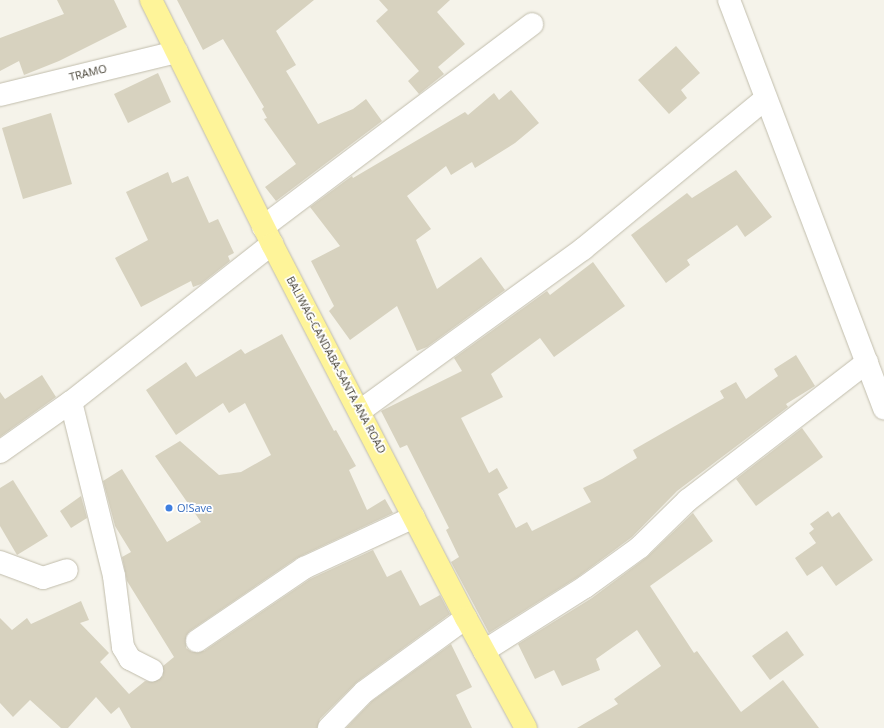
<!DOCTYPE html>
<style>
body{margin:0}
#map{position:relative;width:884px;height:728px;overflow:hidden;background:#f5f3ea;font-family:"Open Sans",sans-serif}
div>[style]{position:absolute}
.building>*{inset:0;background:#d7d2bf}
.roads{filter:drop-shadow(0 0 1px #c1bdac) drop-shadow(0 0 1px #c1bdac)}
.street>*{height:22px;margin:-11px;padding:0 11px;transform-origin:11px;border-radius:11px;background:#fff}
.primary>*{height:22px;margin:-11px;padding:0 11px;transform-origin:11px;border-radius:11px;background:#fef499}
.dots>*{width:11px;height:11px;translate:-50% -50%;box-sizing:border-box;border:2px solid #fff;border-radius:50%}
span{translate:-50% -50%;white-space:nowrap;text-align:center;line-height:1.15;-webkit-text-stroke:3.5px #fff;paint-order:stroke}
.street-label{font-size:11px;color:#494538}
.shop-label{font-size:11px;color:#366cbe}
.left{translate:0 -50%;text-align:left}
</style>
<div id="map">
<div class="building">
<div style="clip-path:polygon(57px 0,114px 0,127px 27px,59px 61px,24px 75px,19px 61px,0 71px,0 38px,64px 14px)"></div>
<div style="clip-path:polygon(177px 0,314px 0,276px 31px,296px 65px,286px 71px,318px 124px,353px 109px,366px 99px,382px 121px,276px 201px,265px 187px,296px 164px,264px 119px,267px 118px,262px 109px,264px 107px,223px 39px,203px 50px)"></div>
<div style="clip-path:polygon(379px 0,450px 0,437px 12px,465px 44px,438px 67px,444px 74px,419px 94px,408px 81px,419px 71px,376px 21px,388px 10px)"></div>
<div style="clip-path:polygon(676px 46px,700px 73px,681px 90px,687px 98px,669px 114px,638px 80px)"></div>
<div style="clip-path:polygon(158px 73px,171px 102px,128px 123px,114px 94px)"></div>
<div style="clip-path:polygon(511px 90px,539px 123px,515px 143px,475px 168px,472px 162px,451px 175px,446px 166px,407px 196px,431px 229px,416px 240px,437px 289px,481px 257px,505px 290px,427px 347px,417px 351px,397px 306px,350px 340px,329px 311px,334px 306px,311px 261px,340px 246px,310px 207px,352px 176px,353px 178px,465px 112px,468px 115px,494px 93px,499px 100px)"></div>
<div style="clip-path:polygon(51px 113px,72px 184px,23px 199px,2px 128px)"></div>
<div style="clip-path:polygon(736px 170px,772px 217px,745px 237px,737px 225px,687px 260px,690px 265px,666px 283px,631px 235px,687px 193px,692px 198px)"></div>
<div style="clip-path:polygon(168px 172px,172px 183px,188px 176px,209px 223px,218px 219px,234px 253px,228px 256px,230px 261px,201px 284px,193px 287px,191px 281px,141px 307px,115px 258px,148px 240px,126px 192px)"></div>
<div style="clip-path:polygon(593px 262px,625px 306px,554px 357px,540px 338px,491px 374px,503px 397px,461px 418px,489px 473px,497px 468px,508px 488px,498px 494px,516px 528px,527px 522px,532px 531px,591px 502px,583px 488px,602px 479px,637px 458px,633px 450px,724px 398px,720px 391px,736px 382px,746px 399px,778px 376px,774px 369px,796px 355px,815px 386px,786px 404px,788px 407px,677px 491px,632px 537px,578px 577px,489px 633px,451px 562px,459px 557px,446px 530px,449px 528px,407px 445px,400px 448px,381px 411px,462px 371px,454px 358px,547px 291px,550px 295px)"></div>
<div style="clip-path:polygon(282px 334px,334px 431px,336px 430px,356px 466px,349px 470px,367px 510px,385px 499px,393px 513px,297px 558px,190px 631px,186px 636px,186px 648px,192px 652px,204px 651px,310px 579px,373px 550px,387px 577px,401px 570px,420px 606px,440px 595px,450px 614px,357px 682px,320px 719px,317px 728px,131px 728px,119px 707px,111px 714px,96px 697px,68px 728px,61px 728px,30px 700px,13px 717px,0 703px,0 618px,12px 630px,27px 618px,31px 624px,81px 601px,89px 620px,80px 623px,109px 653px,100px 662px,129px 694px,145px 681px,153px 682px,163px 676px,163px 666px,174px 657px,127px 581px,122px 557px,131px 552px,115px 526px,103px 481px,122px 469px,167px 542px,201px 522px,155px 456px,180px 441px,219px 475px,241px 472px,271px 455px,245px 403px,229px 413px,223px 403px,176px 435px,146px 390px,186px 362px,196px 377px,241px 349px,245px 354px)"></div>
<div style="clip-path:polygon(42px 375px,56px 397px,0 437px,0 392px,5px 399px)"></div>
<div style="clip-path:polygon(802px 428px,823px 457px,756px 506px,736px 479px)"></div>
<div style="clip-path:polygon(13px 480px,48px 536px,17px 555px,0 526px,0 488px)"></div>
<div style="clip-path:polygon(81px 496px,87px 518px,71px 528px,60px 511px)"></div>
<div style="clip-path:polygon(828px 511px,832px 517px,839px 512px,873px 560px,836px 586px,822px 566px,807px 576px,795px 558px,816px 543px,809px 533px,814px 529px,810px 524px)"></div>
<div style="clip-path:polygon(693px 513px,713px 541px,650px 586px,694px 653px,697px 651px,741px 712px,783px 680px,819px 728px,577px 728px,618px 704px,614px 699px,661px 666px,637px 630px,596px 659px,600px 670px,562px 686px,554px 670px,535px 679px,518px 644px,592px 598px,647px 557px)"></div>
<div style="clip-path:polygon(787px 631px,804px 655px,770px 680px,752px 656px)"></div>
<div style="clip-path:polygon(451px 644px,472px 687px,456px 695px,472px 728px,346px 728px,372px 701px)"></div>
</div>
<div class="roads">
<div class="street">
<div style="left:729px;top:0;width:437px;rotate:69.2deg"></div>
<div style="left:0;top:95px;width:182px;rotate:-13.7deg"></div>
<div style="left:263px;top:227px;width:337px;rotate:-37deg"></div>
<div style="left:71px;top:402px;width:179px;rotate:76.1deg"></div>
<div style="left:114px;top:576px;width:72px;rotate:82.8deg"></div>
<div style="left:123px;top:647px;width:14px;rotate:60deg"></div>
<div style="left:130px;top:659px;width:25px;rotate:27deg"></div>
<div style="left:360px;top:411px;width:276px;rotate:-36deg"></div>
<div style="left:583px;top:249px;width:236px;rotate:-39.5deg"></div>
<div style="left:0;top:452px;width:87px;rotate:-35.2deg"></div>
<div style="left:71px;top:402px;width:256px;rotate:-38.2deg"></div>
<div style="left:0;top:562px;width:46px;rotate:20.4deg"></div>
<div style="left:43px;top:578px;width:25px;rotate:-18deg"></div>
<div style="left:197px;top:641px;width:130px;rotate:-34.3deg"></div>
<div style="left:304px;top:568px;width:121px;rotate:-24.9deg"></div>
<div style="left:484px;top:651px;width:120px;rotate:-32.4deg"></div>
<div style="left:585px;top:587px;width:68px;rotate:-36deg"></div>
<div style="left:640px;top:547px;width:67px;rotate:-44.4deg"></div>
<div style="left:688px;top:500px;width:226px;rotate:-37.6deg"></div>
<div style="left:329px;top:728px;width:50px;rotate:-45.8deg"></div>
<div style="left:364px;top:692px;width:126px;rotate:-36deg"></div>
</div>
<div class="primary">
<div style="left:151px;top:0;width:272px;rotate:63.6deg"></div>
<div style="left:272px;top:244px;width:421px;rotate:62.6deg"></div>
<div style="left:466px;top:618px;width:125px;rotate:61.4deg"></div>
</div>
</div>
<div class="dots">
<div style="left:169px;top:508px;background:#3f7fe0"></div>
</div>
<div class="street-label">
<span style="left:88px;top:73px;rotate:-14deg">TRAMO</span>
<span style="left:336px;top:365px;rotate:62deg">BALIWAG-CANDABA-SANTA ANA ROAD</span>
</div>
<div class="shop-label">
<span class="left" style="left:177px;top:508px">O!Save</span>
</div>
</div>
